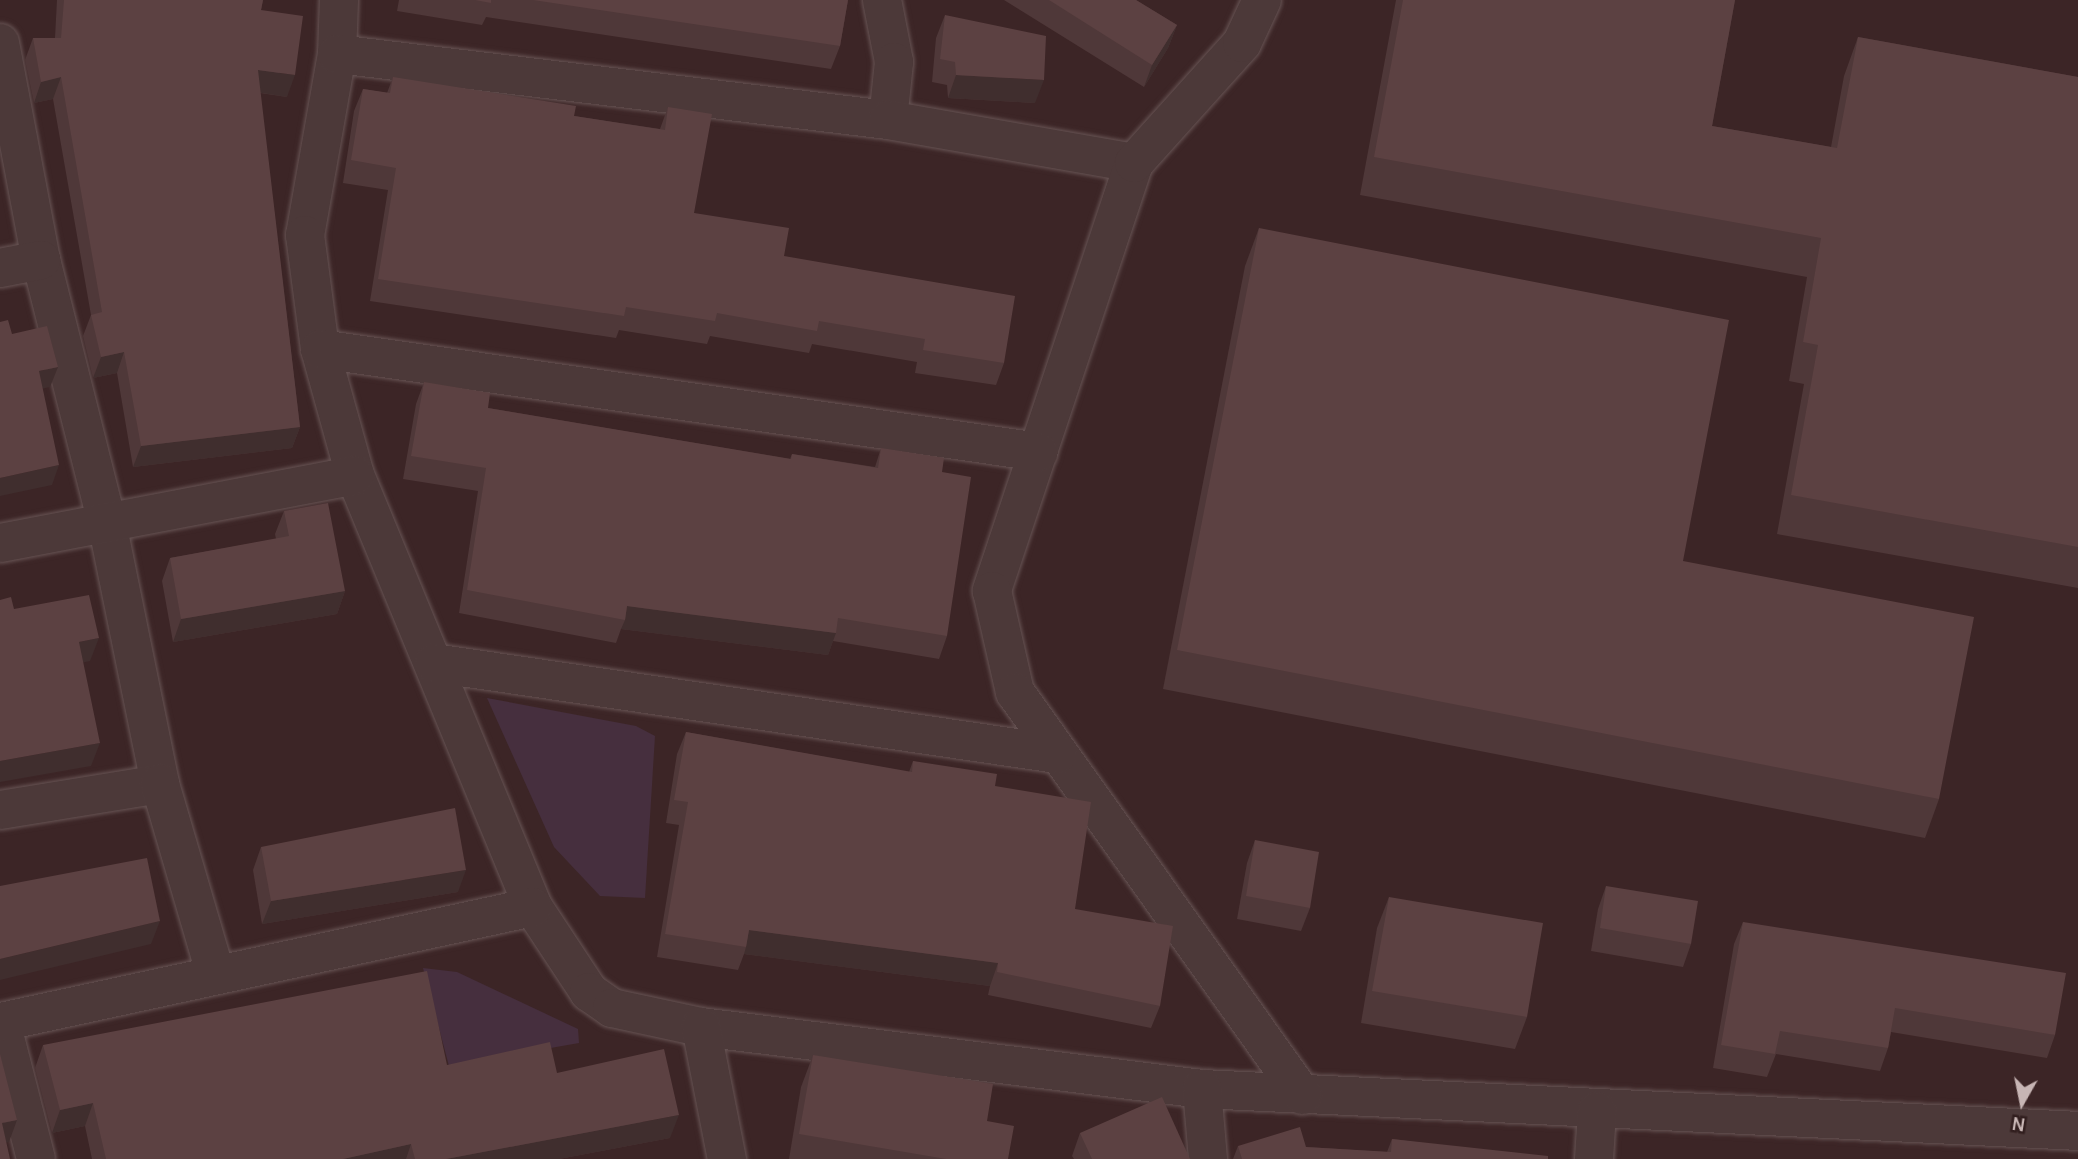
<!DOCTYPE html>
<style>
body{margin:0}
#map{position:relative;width:2078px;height:1159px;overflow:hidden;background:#3c2526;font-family:Karla,sans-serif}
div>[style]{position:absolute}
.green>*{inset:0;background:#462f3e}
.roads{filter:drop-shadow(0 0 2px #675454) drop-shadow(0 0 2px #675454)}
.minor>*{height:38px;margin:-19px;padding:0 19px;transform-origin:19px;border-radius:19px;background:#4c3939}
.wall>*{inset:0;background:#4f3839}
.shaded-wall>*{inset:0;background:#402e2e}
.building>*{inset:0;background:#5c4142}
span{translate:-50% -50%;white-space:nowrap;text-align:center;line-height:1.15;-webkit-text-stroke:5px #311e1e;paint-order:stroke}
.north{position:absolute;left:1987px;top:1068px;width:70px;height:70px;-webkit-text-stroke:5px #311e1e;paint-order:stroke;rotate:189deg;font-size:19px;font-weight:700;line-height:28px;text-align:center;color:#c7b5b4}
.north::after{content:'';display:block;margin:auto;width:24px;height:32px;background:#c7b5b4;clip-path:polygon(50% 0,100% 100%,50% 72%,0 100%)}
</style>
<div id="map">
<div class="green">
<div style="clip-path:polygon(487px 698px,636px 726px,655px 736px,645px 898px,600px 896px,554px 847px)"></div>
<div style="clip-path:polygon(423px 968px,457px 972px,578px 1029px,579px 1043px,449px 1066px)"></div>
</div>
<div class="roads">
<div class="minor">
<div style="left:339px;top:0;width:54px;rotate:92.1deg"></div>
<div style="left:337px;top:54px;width:184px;rotate:100deg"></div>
<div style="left:305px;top:235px;width:115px;rotate:82.5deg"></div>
<div style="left:320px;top:349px;width:131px;rotate:74.5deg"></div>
<div style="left:355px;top:475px;width:467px;rotate:67.6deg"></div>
<div style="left:533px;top:907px;width:102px;rotate:56.6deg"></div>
<div style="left:589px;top:992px;width:28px;rotate:35deg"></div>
<div style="left:612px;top:1008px;width:91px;rotate:12.1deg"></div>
<div style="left:701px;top:1027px;width:505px;rotate:7.05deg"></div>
<div style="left:1202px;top:1089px;width:877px;rotate:2.74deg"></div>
<div style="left:882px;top:0;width:63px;rotate:79deg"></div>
<div style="left:894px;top:62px;width:58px;rotate:95.9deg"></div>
<div style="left:0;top:43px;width:221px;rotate:79.3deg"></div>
<div style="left:41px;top:260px;width:271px;rotate:75.9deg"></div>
<div style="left:107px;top:523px;width:266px;rotate:78.5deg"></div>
<div style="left:337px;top:54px;width:555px;rotate:6.83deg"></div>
<div style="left:888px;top:120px;width:250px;rotate:9.9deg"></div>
<div style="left:1134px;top:163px;width:451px;rotate:108.4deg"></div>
<div style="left:992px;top:591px;width:104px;rotate:77.2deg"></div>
<div style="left:1015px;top:692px;width:495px;rotate:54.5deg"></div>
<div style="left:1134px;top:163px;width:161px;rotate:-48deg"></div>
<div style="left:1242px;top:43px;width:47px;rotate:-65.1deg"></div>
<div style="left:0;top:268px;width:42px;rotate:-11deg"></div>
<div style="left:320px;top:349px;width:726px;rotate:8.15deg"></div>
<div style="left:0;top:543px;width:361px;rotate:-10.8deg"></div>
<div style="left:434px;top:663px;width:630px;rotate:8.31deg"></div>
<div style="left:0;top:810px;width:162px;rotate:-9.2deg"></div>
<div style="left:160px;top:784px;width:196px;rotate:73.7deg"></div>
<div style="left:701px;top:1027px;width:135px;rotate:78.9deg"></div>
<div style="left:1202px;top:1089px;width:70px;rotate:85.1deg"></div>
<div style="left:36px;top:1159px;width:141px;rotate:-104.3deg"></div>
<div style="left:1px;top:1022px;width:544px;rotate:-12.2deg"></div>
<div style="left:1594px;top:1159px;width:48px;rotate:-86.4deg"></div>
</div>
</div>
<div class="wall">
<div style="clip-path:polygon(57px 0,263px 0,261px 10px,287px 97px,260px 93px,300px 427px,292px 448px,133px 467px,117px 373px,93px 378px,83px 336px,91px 315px,53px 99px,34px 103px,25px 60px,33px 38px,55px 38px)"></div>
<div style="clip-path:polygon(399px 0,848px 0,840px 46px,831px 69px,486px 17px,482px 25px,397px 11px)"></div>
<div style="clip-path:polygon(1004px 0,1136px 0,1177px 25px,1168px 48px,1144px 87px)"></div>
<div style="clip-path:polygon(1396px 0,1735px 0,1712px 126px,1831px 147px,1844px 76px,1858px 37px,2078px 77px,2078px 588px,1777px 534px,1804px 384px,1789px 381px,1807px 277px,1360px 195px)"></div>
<div style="clip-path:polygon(945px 15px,1035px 103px,948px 98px,947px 85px,932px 82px,936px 38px)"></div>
<div style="clip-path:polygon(393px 77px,574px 116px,660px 129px,668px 107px,694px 213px,1004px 363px,996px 385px,915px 373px,917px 362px,812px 344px,809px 353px,710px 336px,707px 344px,619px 330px,616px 338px,370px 301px,388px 190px,343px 183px,354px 111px,363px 89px,387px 93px)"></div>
<div style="clip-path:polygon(1259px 228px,1683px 561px,1939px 799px,1925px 838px,1163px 689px,1245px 266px)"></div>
<div style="clip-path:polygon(424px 382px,488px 408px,790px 459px,792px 454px,875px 467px,881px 448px,942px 472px,947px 636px,939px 659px,833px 641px,828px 655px,621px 629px,616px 643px,459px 613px,478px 491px,403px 479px,416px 404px)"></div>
<div style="clip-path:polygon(284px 511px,345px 591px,337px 614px,173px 642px,162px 581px,170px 558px,276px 539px,275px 534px)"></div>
<div style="clip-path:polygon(686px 732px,909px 772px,913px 761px,995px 786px,1075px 909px,1160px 1006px,1151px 1028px,988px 995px,990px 986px,744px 954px,738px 970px,657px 957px,679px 825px,666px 823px,677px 754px)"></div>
<div style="clip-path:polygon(1255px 840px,1310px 908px,1301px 931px,1237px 919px,1247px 863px)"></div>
<div style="clip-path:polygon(261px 847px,458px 892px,262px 924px,253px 870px)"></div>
<div style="clip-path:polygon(1606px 886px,1691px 944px,1683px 967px,1591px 951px,1598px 909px)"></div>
<div style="clip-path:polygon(1389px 897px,1527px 1017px,1515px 1049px,1361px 1023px,1377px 928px)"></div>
<div style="clip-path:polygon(1743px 922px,2055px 1035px,2047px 1058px,1891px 1032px,1888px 1048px,1880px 1071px,1776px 1054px,1767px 1077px,1713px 1068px,1734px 944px)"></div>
<div style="clip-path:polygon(43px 1045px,447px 1065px,557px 1073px,670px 1138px,559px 1159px,92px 1159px,85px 1126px,52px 1133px,35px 1068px)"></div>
<div style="clip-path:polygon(813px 1055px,987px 1121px,1008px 1159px,789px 1159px,801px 1087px)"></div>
<div style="clip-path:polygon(1080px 1133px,1190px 1159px,1074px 1159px,1072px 1156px)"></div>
<div style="clip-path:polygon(1392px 1139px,1548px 1159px,1233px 1159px,1238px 1146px,1306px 1147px,1387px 1152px)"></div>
</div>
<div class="shaded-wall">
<div style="clip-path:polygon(1177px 25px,1168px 48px,1144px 87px,1152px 65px)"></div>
<div style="clip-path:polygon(258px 70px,295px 75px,287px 97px,250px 91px)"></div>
<div style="clip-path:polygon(956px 75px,1044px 80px,1035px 103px,948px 98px)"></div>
<div style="clip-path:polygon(61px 77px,53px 99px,34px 103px,41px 82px)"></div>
<div style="clip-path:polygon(124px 352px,117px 373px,93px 378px,101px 357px)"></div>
<div style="clip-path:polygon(58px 367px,50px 387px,32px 391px,39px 371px)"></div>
<div style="clip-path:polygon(300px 427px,292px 448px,133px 467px,141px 446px)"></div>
<div style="clip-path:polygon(59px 465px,52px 485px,0 496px,0 478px)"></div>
<div style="clip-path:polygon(345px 591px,337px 614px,173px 642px,181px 619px)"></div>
<div style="clip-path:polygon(627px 606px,836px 633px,828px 655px,621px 629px,625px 620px)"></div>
<div style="clip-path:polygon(99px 638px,90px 661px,71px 665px,79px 642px)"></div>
<div style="clip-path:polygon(100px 743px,91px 766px,0 782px,0 761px)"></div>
<div style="clip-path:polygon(466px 870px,458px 892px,262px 924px,271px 901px)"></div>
<div style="clip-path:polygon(160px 921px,151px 944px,0 980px,0 959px)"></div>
<div style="clip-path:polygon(749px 930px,998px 963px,990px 986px,744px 954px,746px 947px)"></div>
<div style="clip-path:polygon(93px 1103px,85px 1126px,52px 1133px,60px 1110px)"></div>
<div style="clip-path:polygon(679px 1115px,670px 1138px,559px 1159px,446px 1159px)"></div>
<div style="clip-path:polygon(17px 1120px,9px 1142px,0 1144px,2px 1123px)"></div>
<div style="clip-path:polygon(411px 1144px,406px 1159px,343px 1159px)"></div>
</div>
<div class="building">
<div style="clip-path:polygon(64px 0,263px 0,261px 10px,303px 16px,295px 75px,258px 70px,300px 427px,141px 446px,124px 352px,101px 357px,91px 315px,102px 312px,61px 77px,41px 82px,33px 38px,61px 38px)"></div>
<div style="clip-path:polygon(475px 0,491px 0,491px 3px)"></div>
<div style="clip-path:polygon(533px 0,848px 0,840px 46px)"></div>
<div style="clip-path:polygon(1049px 0,1136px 0,1177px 25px,1152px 65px)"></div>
<div style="clip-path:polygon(1403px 0,1735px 0,1712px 126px,1837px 148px,1858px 37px,2078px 77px,2078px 547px,1791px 495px,1818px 345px,1803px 342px,1821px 238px,1374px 157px)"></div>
<div style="clip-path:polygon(945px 15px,1046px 36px,1044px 80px,956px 75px,955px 62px,940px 59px)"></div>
<div style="clip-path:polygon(393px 77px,576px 106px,574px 116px,665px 130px,668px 107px,712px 114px,694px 213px,789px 228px,784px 256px,1015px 296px,1004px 363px,923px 350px,925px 339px,819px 321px,817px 331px,717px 313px,715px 321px,626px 307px,624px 316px,378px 279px,396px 168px,351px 160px,363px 89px,390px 93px)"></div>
<div style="clip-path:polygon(1259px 228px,1729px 320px,1683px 561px,1974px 617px,1939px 799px,1177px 650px)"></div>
<div style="clip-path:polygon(8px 320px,12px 334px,47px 326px,58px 367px,39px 371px,59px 465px,0 478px,0 322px)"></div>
<div style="clip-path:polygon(424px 382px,490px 393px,488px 408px,791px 459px,792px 454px,878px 468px,881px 448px,944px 458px,942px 472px,971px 477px,947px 636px,838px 618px,836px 633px,627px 606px,625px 620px,467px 590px,486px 468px,411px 456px)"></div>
<div style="clip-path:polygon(328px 503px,345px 591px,181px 619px,170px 558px,289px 536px,284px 511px)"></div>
<div style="clip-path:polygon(89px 595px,99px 638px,79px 642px,100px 743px,0 761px,0 600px,11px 597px,14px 609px)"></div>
<div style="clip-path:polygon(686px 732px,912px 772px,913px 761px,997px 774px,995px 786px,1091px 802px,1075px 909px,1173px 926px,1160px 1006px,997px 972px,998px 963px,749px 930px,746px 947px,665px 934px,688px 802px,674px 800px)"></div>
<div style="clip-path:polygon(455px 808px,466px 870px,271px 901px,261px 847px)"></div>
<div style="clip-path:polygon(1255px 840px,1319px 852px,1310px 908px,1246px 896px)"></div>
<div style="clip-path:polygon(147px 858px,160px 921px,0 959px,0 886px)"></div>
<div style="clip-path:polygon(1606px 886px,1698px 901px,1691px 944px,1600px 928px)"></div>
<div style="clip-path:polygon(1389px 897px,1543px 923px,1527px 1017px,1372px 991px)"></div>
<div style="clip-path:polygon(1743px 922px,2066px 973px,2055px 1035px,1895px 1008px,1888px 1048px,1780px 1031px,1775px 1054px,1721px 1045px)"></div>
<div style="clip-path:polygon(427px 971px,447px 1065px,550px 1042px,557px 1073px,664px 1049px,679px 1115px,446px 1159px,415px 1159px,411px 1144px,343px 1159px,106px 1159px,93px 1103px,60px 1110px,43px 1045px)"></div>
<div style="clip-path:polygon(0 1054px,17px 1120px,2px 1123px,10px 1159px,0 1159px)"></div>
<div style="clip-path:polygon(813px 1055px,993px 1084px,987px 1121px,1014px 1126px,1008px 1159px,946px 1159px,799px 1134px)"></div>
<div style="clip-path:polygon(1162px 1097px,1190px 1159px,1092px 1159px,1080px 1133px)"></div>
<div style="clip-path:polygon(1300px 1127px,1306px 1147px,1391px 1152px,1392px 1139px,1548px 1156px,1548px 1159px,1242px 1159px,1238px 1146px)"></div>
</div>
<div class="north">N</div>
</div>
